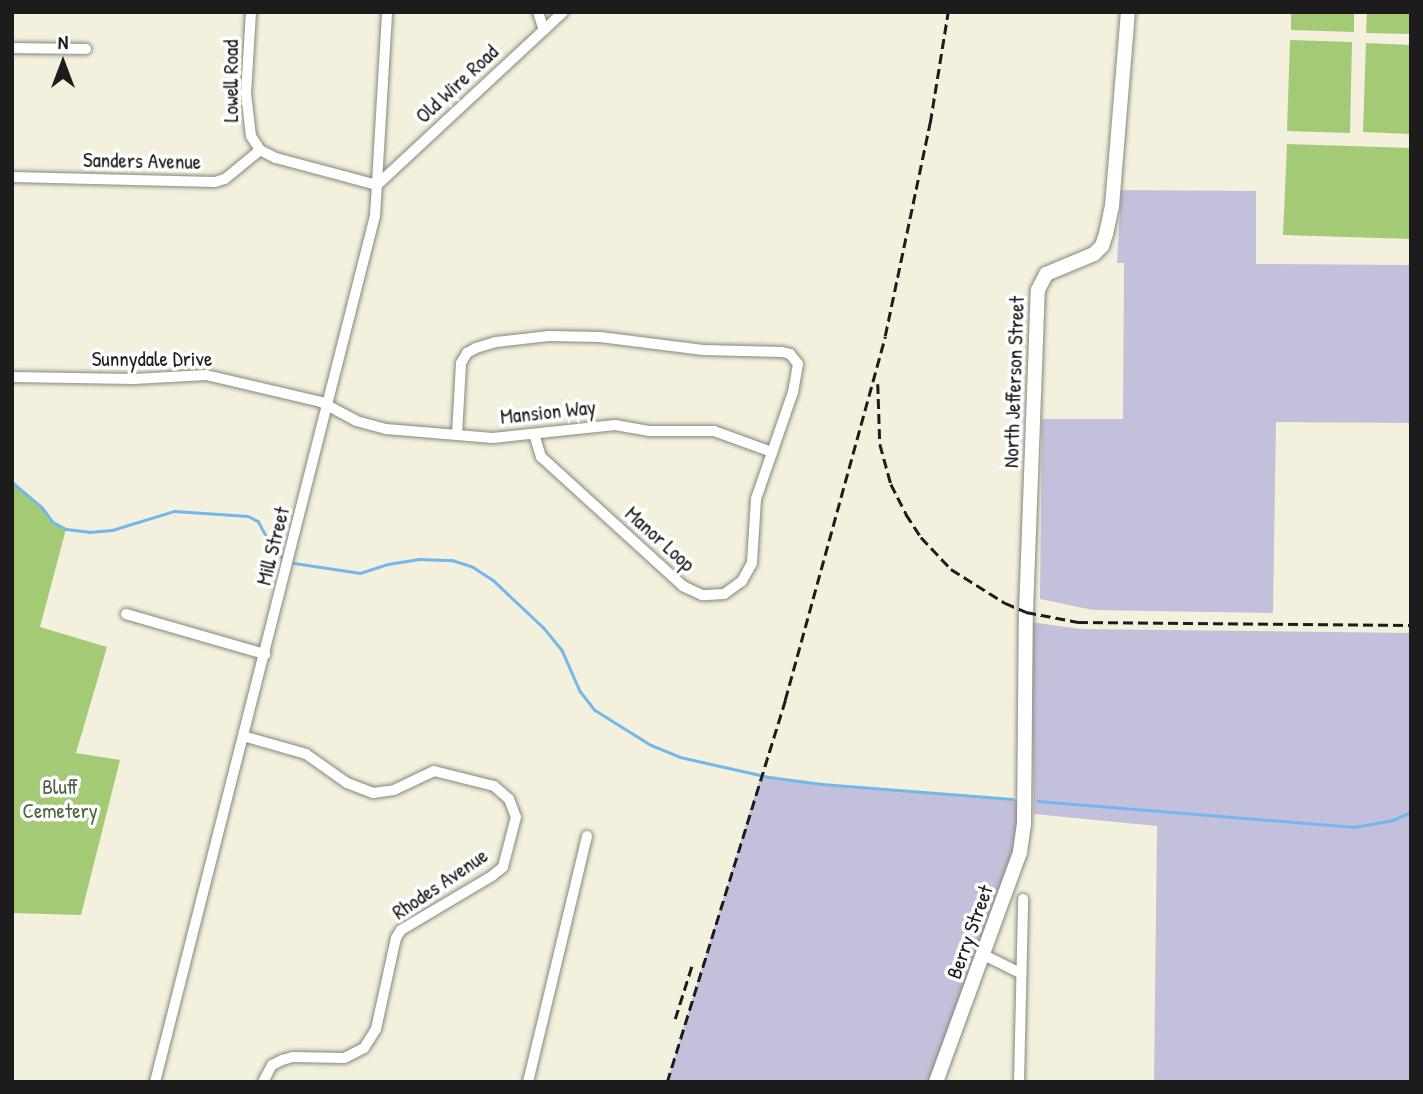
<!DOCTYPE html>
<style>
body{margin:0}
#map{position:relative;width:1423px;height:1094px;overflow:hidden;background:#f3f0dd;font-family:"Patrick Hand",sans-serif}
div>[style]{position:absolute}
.industrial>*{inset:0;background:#c3c0db}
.green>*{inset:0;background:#a4ca75}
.stream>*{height:2.5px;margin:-1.25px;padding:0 1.25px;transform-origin:1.25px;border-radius:1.25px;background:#74b7ea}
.roads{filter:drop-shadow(0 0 2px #88867c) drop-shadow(0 0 2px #88867c)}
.street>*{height:10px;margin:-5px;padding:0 5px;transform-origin:5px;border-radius:5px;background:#fff}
.secondary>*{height:14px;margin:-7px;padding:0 7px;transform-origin:7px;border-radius:7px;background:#fff}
.rail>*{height:2.5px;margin-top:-1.25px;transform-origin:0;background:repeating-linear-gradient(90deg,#1c1c1c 0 10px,transparent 0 15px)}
span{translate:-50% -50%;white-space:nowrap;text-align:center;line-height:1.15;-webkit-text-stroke:7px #fff;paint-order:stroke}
.street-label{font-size:21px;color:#1c1c1c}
.park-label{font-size:21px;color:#526240}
.frame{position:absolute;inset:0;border:14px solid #1c1c1c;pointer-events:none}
.north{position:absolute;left:28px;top:28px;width:70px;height:70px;-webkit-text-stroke:5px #fff;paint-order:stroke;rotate:0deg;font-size:19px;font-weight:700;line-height:28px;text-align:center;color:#1c1c1c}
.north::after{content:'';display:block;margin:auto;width:24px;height:32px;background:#1c1c1c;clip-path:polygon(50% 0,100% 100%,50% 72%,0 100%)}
</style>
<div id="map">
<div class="industrial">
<div style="clip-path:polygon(1121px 190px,1256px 191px,1256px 264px,1411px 265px,1411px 423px,1276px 422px,1273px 613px,1093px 610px,1040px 599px,1042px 419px,1123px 419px,1124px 263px,1117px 263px)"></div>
<div style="clip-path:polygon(1031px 622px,1080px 629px,1411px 633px,1411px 1082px,1154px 1082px,1157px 826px,1034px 814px)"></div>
<div style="clip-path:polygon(761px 775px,822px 784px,1025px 800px,1024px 825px,936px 1082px,667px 1082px)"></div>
</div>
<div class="green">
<div style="clip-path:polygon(1291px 12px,1354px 12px,1354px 32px,1291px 30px)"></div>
<div style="clip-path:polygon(1367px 12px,1411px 12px,1411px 34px,1366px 33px)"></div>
<div style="clip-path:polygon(1290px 40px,1352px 42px,1350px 133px,1287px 131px)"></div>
<div style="clip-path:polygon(1366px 43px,1411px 45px,1411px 134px,1363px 132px)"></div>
<div style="clip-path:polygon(1287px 144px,1411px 148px,1411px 239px,1283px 235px)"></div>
<div style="clip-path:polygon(12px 482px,42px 507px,53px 522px,66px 529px,40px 627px,107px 647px,76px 753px,120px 760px,81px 915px,12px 913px)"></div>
</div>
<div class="stream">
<div style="left:12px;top:482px;width:39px;rotate:40deg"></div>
<div style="left:42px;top:507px;width:19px;rotate:54deg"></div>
<div style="left:53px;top:522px;width:15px;rotate:28deg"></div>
<div style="left:66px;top:529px;width:23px;rotate:7deg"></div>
<div style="left:89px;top:532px;width:23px;rotate:-5deg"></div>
<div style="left:112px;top:530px;width:65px;rotate:-17deg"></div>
<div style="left:174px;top:511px;width:74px;rotate:3.9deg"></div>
<div style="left:248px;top:516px;width:11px;rotate:27deg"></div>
<div style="left:258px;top:521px;width:35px;rotate:61deg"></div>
<div style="left:275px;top:552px;width:12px;rotate:35deg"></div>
<div style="left:294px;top:563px;width:67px;rotate:8.6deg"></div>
<div style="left:360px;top:573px;width:29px;rotate:-18deg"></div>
<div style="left:388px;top:564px;width:31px;rotate:-9deg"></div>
<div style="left:419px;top:559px;width:33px;rotate:2deg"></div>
<div style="left:452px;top:560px;width:22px;rotate:18deg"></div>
<div style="left:473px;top:567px;width:24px;rotate:33deg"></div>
<div style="left:493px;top:580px;width:70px;rotate:43.3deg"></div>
<div style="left:544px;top:628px;width:28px;rotate:51deg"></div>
<div style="left:562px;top:650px;width:45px;rotate:66.3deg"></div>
<div style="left:580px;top:691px;width:24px;rotate:52deg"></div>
<div style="left:595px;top:710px;width:66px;rotate:32deg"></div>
<div style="left:651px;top:745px;width:31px;rotate:22deg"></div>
<div style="left:680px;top:757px;width:91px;rotate:12.7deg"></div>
<div style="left:769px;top:777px;width:53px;rotate:7.5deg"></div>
<div style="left:822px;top:784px;width:191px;rotate:4.5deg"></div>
<div style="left:1038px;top:801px;width:317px;rotate:4.7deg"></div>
<div style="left:1354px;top:827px;width:40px;rotate:-10deg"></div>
<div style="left:1393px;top:820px;width:20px;rotate:-24deg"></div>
</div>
<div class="roads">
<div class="street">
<div style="left:251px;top:12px;width:81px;rotate:93.5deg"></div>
<div style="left:246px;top:93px;width:43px;rotate:83.4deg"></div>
<div style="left:251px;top:136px;width:17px;rotate:57deg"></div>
<div style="left:260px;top:150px;width:18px;rotate:27deg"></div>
<div style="left:276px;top:158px;width:105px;rotate:15deg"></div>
<div style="left:538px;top:12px;width:19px;rotate:72deg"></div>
<div style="left:12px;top:48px;width:74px;rotate:0.8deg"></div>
<div style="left:12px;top:177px;width:203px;rotate:1.4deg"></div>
<div style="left:215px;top:182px;width:10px;rotate:-17deg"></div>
<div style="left:225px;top:179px;width:45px;rotate:-39.6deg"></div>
<div style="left:377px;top:185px;width:254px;rotate:-42.9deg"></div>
<div style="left:12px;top:377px;width:122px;rotate:0.9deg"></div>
<div style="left:134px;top:379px;width:72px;rotate:-3.2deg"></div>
<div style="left:206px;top:375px;width:118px;rotate:13.2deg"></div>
<div style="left:321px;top:402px;width:40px;rotate:28deg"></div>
<div style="left:356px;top:421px;width:31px;rotate:15deg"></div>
<div style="left:386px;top:429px;width:107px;rotate:4.8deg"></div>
<div style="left:493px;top:438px;width:123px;rotate:-6.1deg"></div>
<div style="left:615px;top:425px;width:34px;rotate:10deg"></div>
<div style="left:648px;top:431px;width:66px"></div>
<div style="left:714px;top:431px;width:62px;rotate:19.9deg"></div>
<div style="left:457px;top:435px;width:72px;rotate:-86.8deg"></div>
<div style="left:461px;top:363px;width:12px;rotate:-59deg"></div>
<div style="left:467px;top:353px;width:10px;rotate:-29deg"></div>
<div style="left:476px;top:348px;width:21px;rotate:-17deg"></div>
<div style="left:496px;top:342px;width:53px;rotate:-6.5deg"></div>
<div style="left:549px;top:336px;width:51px;rotate:1.1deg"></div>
<div style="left:600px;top:337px;width:104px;rotate:7.2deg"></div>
<div style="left:703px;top:350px;width:79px;rotate:1.5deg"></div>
<div style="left:782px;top:352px;width:8px;rotate:14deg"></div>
<div style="left:790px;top:354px;width:13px;rotate:51deg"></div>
<div style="left:798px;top:364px;width:28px;rotate:100deg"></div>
<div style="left:793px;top:392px;width:113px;rotate:109.1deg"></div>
<div style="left:756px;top:499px;width:64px;rotate:93.6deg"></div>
<div style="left:752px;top:563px;width:21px;rotate:119deg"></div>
<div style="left:742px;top:581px;width:22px;rotate:144deg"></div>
<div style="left:724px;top:594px;width:22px;rotate:177deg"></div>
<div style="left:702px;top:595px;width:21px;rotate:-155deg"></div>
<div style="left:683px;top:586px;width:192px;rotate:-137.7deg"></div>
<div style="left:541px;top:457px;width:24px;rotate:-107deg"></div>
<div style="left:126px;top:614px;width:145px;rotate:16.1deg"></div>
<div style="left:243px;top:736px;width:66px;rotate:15.9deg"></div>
<div style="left:306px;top:754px;width:50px;rotate:35.3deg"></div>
<div style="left:347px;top:783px;width:28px;rotate:21deg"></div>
<div style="left:373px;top:793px;width:21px;rotate:-8deg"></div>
<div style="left:394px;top:790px;width:44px;rotate:-25.4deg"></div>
<div style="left:434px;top:771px;width:62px;rotate:14deg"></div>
<div style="left:494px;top:786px;width:20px;rotate:41deg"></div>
<div style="left:509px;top:799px;width:19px;rotate:69deg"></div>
<div style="left:516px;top:817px;width:52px;rotate:104.6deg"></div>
<div style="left:503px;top:867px;width:14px;rotate:141deg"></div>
<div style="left:492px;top:876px;width:106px;rotate:149.3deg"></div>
<div style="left:401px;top:930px;width:9px;rotate:122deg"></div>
<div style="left:396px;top:938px;width:93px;rotate:102.4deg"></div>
<div style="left:376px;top:1029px;width:22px;rotate:122deg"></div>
<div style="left:364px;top:1048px;width:22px;rotate:153deg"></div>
<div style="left:344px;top:1058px;width:51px;rotate:-178.9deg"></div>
<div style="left:293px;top:1057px;width:11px;rotate:165deg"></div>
<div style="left:282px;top:1060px;width:11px;rotate:153deg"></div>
<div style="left:272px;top:1065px;width:19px;rotate:118deg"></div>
<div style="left:984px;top:955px;width:42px;rotate:26.6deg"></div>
<div style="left:155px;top:1082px;width:894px;rotate:-75.75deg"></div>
<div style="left:375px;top:216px;width:204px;rotate:-86.6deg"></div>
<div style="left:528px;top:1082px;width:253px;rotate:-76.5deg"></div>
<div style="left:1019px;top:1082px;width:183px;rotate:-88.7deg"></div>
</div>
<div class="secondary">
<div style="left:936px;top:1082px;width:245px;rotate:-69.9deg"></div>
<div style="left:1020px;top:852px;width:27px;rotate:-82deg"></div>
<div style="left:1024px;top:825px;width:213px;rotate:-89.5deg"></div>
<div style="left:1026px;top:612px;width:322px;rotate:-87.9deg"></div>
<div style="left:1038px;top:290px;width:18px;rotate:-63deg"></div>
<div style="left:1046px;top:274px;width:52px;rotate:-22.6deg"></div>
<div style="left:1094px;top:254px;width:11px;rotate:-45deg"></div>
<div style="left:1102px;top:246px;width:13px;rotate:-72deg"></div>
<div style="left:1106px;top:234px;width:29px;rotate:-78deg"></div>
<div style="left:1112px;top:206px;width:195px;rotate:-85.3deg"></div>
</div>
</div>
<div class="rail">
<div style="left:878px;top:384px;width:60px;rotate:88.1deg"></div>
<div style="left:880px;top:444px;width:41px;rotate:74.6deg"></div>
<div style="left:891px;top:484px;width:34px;rotate:63deg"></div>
<div style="left:906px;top:514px;width:27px;rotate:57deg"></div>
<div style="left:921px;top:537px;width:44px;rotate:46.8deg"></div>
<div style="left:951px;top:569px;width:64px;rotate:32.2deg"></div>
<div style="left:1005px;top:603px;width:23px;rotate:23deg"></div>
<div style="left:1026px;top:612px;width:53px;rotate:10.9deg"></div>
<div style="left:1078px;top:622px;width:333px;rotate:0.5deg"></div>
<div style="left:675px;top:1019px;width:57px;rotate:-72.5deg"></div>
<div style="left:655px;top:1082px;width:2px;rotate:-63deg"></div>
<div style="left:667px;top:1082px;width:400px;rotate:-72.8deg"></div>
<div style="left:785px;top:700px;width:377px;rotate:-74.6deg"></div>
<div style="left:885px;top:336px;width:218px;rotate:-78.1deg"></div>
<div style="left:930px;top:123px;width:112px;rotate:-80.8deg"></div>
</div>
<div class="street-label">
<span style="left:231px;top:81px;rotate:-90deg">Lowell Road</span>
<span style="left:457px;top:84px;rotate:-43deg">Old Wire Road</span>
<span style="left:142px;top:161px;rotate:1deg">Sanders Avenue</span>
<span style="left:152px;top:359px">Sunnydale Drive</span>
<span style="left:1014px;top:382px;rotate:-88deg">North Jefferson Street</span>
<span style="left:548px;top:412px;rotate:-6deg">Mansion Way</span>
<span style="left:660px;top:539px;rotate:42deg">Manor Loop</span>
<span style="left:273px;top:546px;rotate:-76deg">Mill Street</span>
<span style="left:440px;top:884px;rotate:-34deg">Rhodes Avenue</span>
<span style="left:970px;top:932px;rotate:-70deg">Berry Street</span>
</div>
<div class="park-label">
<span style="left:60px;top:799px">Bluff<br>Cemetery</span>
</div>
<div class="frame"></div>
<div class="north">N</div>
</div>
